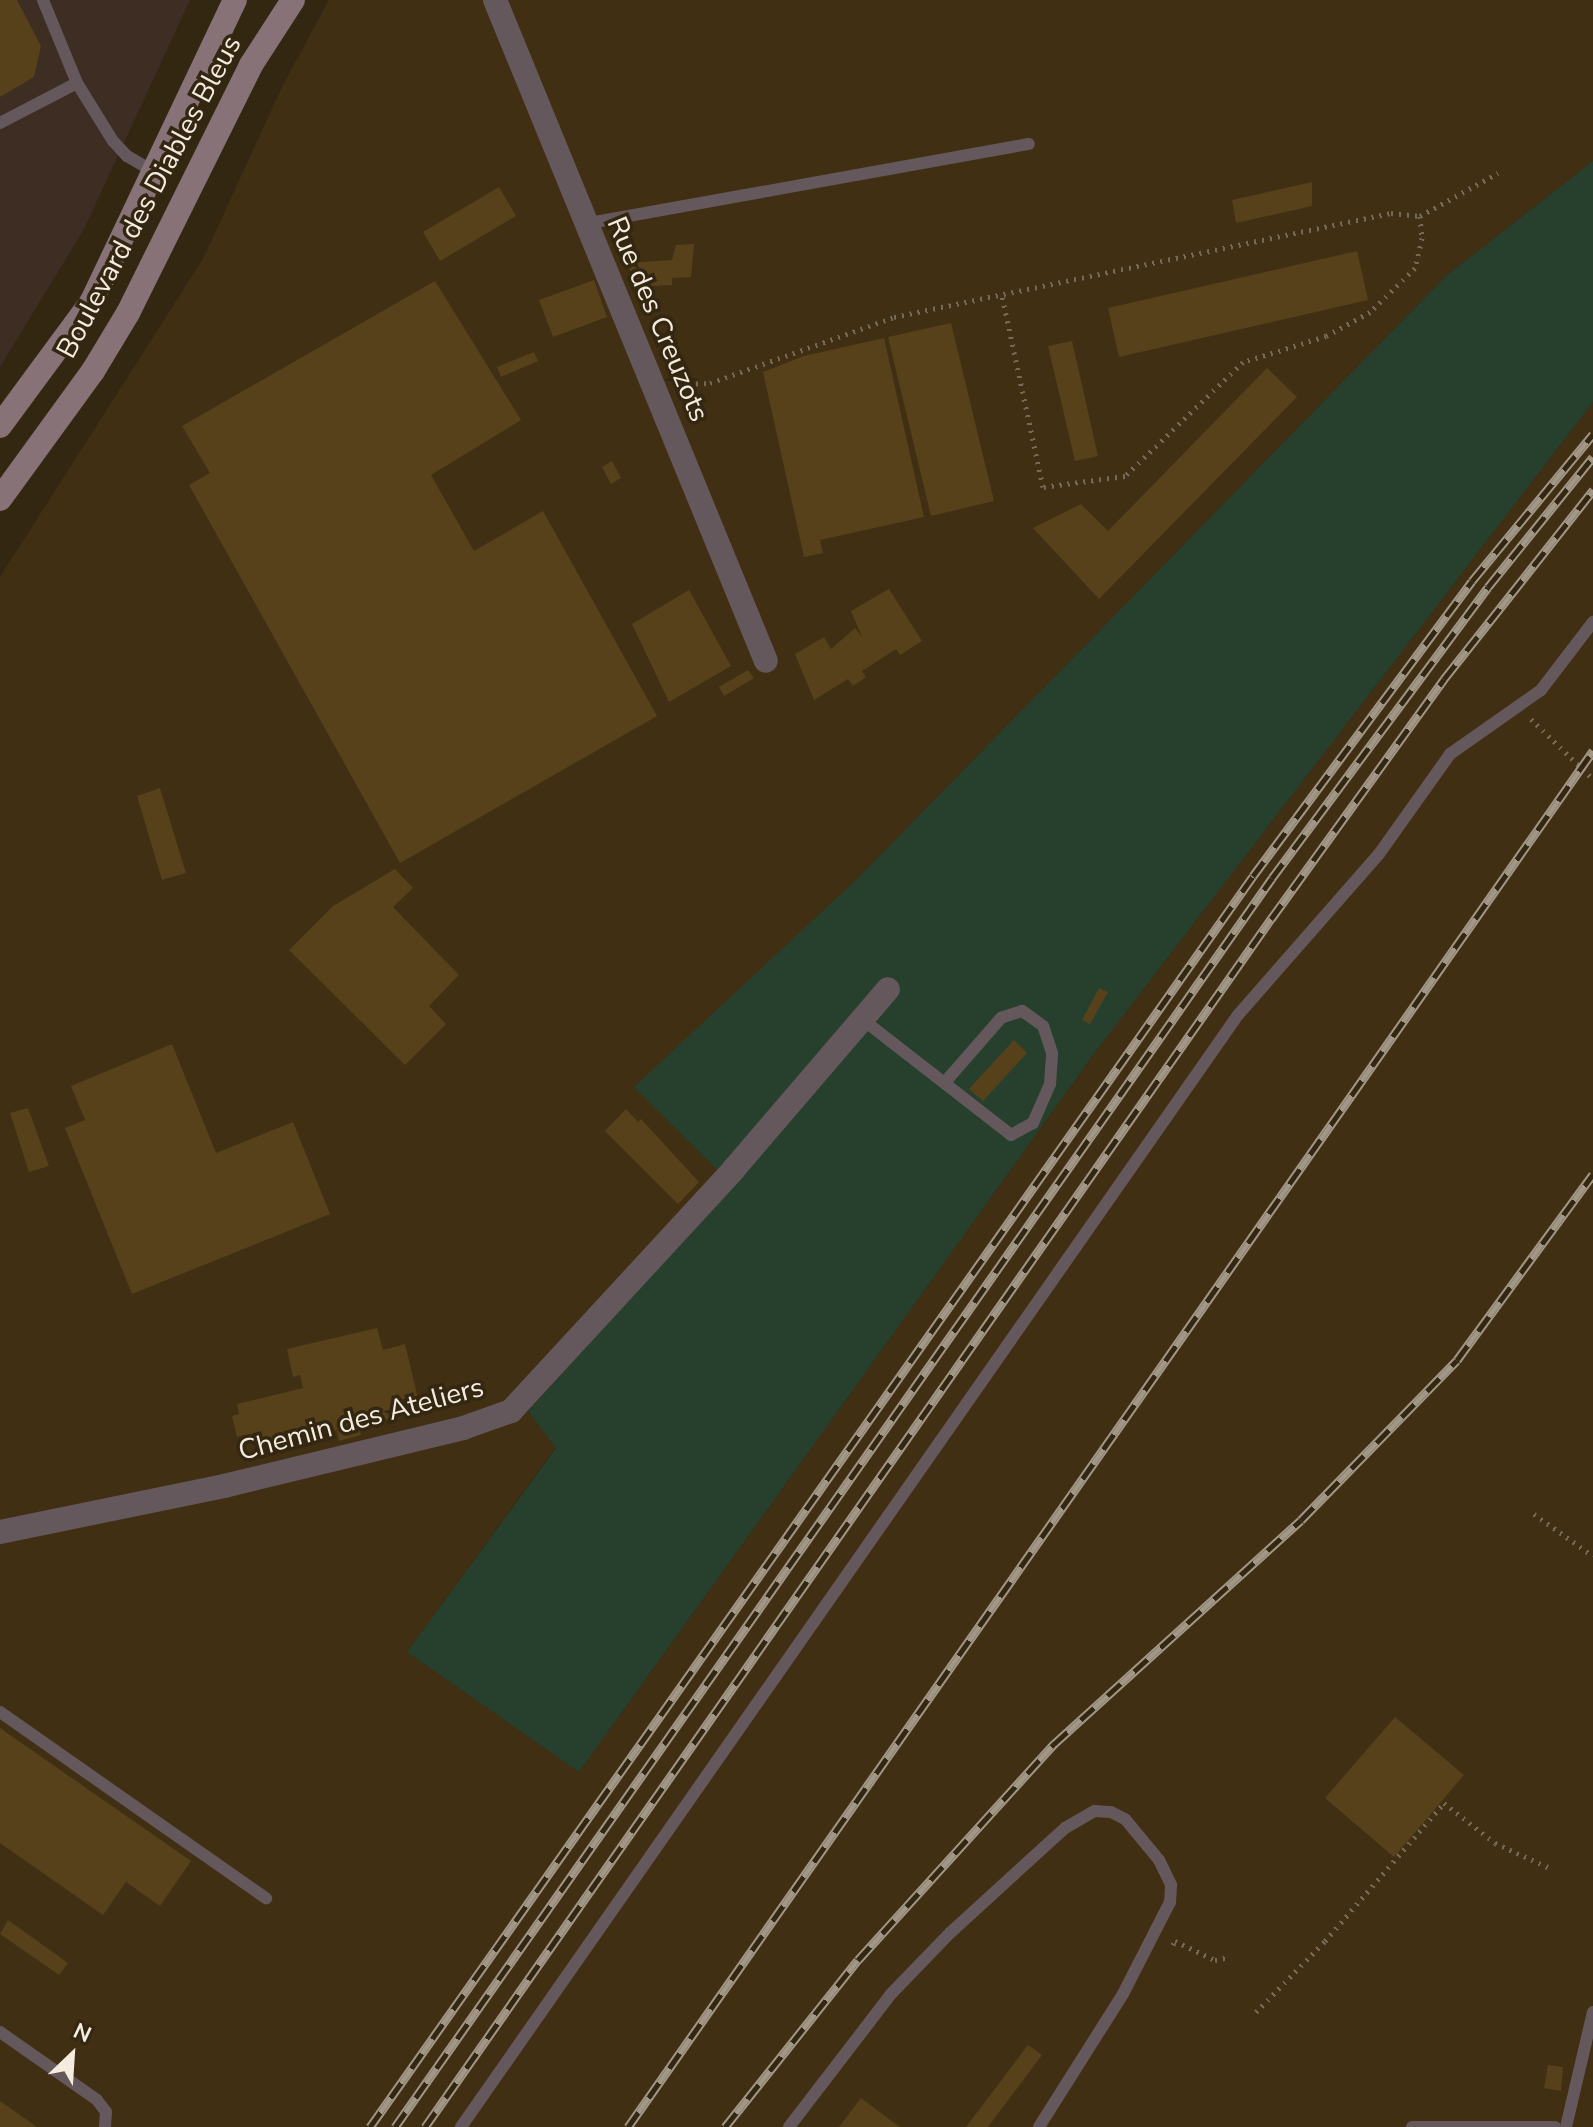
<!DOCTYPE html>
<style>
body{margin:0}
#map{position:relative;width:1593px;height:2127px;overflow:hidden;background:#342712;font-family:"Nunito Sans",sans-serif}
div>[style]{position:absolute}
.commercial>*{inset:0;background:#3d2d22}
.built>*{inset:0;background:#402f13}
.green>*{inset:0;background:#27402d}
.building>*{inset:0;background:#57411a}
.path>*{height:5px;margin-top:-2.5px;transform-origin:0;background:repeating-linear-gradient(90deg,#756957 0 2px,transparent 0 8px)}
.service>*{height:12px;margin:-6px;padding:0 6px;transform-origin:6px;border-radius:6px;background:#65585c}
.minor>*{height:24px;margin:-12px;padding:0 12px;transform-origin:12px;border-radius:12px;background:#65585c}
.secondary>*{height:24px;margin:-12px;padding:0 12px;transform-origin:12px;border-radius:12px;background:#867277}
.rail>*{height:9px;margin-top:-4.5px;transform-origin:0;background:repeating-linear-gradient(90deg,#342712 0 18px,#a29787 0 36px);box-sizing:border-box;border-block:2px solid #a29787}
span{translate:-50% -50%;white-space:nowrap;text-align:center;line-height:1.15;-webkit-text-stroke:7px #342712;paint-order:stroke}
.street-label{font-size:28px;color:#f5ecdf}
.north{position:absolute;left:32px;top:2015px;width:80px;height:80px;-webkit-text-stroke:6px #342712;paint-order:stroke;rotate:25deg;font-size:22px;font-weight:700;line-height:32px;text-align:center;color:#f5ecdf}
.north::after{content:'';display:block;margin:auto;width:28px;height:36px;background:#f5ecdf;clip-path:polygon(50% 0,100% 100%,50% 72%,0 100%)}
</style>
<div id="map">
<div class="commercial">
<div style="clip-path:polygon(0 0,190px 0,84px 229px,0 367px)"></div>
</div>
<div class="built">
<div style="clip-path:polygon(329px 0,1593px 0,1593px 161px,1446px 276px,857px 879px,635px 1087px,733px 1186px,528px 1411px,556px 1447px,407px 1652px,579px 1772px,1093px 1055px,1593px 402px,1593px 2127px,0 2127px,0 577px,203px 259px,283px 85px)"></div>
</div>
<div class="green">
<div style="clip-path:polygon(1593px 161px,1593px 402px,1093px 1055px,579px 1772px,407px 1652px,556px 1448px,528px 1411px,733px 1186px,634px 1087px,857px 879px,1446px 276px)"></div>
</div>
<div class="building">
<div style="clip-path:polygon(0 0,17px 0,41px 46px,34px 77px,0 97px)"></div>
<div style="clip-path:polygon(1312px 182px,1312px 206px,1236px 223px,1232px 200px)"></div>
<div style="clip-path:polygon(499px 187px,516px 216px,440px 261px,423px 232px)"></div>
<div style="clip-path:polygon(694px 244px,691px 277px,672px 278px,672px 285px,637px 287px,627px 263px,672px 260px,676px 245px)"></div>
<div style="clip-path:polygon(1357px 251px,1368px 300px,1119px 357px,1108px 308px)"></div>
<div style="clip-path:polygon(594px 280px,607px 317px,553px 337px,539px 300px)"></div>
<div style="clip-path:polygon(435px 281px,521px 420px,431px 475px,474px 551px,543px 511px,657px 716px,400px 863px,189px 485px,210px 473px,182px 426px)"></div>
<div style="clip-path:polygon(951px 323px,994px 501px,931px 516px,888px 337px)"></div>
<div style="clip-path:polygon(884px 338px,924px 517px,820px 540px,823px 553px,804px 557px,763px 372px,804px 356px)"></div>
<div style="clip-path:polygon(1072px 341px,1098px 456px,1075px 461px,1048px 346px)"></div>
<div style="clip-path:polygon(534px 352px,538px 361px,501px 377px,497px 367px)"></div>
<div style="clip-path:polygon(1267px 368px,1297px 397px,1099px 599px,1033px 528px,1081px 504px,1108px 531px)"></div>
<div style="clip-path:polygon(612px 461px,621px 478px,611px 484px,602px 467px)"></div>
<div style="clip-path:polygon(889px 589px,922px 641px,900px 655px,896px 649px,862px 671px,866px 677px,853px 686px,848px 679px,814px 700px,795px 654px,824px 637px,831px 649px,855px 628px,862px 637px,851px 611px)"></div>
<div style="clip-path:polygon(689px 590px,731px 666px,669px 702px,632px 624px)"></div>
<div style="clip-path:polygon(748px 670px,754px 678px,724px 696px,719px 687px)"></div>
<div style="clip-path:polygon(160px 788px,186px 873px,162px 880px,137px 796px)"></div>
<div style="clip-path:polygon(395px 869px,413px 888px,393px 907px,459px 975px,429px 1006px,446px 1024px,405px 1065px,289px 950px,333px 906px)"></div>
<div style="clip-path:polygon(1099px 988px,1108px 992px,1090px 1024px,1082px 1020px)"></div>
<div style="clip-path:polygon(1014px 1040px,1027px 1053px,983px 1101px,969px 1089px)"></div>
<div style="clip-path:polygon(172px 1044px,216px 1153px,293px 1122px,330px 1214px,132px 1294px,65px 1128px,85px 1120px,71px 1086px)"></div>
<div style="clip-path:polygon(28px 1108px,49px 1166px,29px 1172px,10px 1113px)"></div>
<div style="clip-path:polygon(626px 1109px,638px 1122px,641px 1119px,699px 1182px,678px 1204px,605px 1131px)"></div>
<div style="clip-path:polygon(377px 1328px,383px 1350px,405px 1344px,421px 1411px,359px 1426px,361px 1435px,339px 1441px,337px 1430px,323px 1434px,321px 1426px,246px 1444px,244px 1435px,237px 1437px,232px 1416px,239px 1414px,237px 1404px,303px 1388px,300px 1375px,293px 1377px,287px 1349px)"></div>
<div style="clip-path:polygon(1395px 1717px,1464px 1775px,1394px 1857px,1325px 1798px)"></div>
<div style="clip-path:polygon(0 1728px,191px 1861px,160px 1906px,126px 1882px,103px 1915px,0 1843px)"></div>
<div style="clip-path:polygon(8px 1920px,68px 1963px,59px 1975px,0 1934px)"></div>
<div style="clip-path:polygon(1028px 2045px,1042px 2055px,988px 2127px,966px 2127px)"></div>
<div style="clip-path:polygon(1548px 2065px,1563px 2067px,1561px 2091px,1544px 2088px)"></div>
<div style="clip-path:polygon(861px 2098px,881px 2113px,900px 2127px,839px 2127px)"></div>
<div style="clip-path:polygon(0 2101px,37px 2127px,0 2127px)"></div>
</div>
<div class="path">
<div style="left:1420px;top:216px;width:89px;rotate:-28.9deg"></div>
<div style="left:680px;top:384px;width:30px;rotate:-2deg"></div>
<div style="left:710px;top:383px;width:195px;rotate:-19.7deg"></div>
<div style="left:894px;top:317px;width:508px;rotate:-11.82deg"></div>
<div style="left:1391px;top:213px;width:29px;rotate:6deg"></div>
<div style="left:1420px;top:216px;width:22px;rotate:85deg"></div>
<div style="left:1422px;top:238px;width:31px;rotate:103deg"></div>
<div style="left:1415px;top:268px;width:63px;rotate:135.6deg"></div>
<div style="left:1370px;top:312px;width:50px;rotate:151.4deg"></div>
<div style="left:1326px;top:336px;width:87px;rotate:162.6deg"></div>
<div style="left:1243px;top:362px;width:164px;rotate:136deg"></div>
<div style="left:1125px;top:476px;width:83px;rotate:172.4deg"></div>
<div style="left:1043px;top:487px;width:195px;rotate:-102.1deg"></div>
<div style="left:1531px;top:719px;width:86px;rotate:44.1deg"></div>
<div style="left:1534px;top:1514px;width:72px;rotate:35.4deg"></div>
<div style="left:1173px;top:1945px;width:4px;rotate:-63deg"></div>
<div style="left:1175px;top:1941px;width:44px;rotate:25.4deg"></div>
<div style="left:1215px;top:1960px;width:14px;rotate:-12deg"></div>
<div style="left:1256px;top:2012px;width:99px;rotate:-45.8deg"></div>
<div style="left:1325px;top:1941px;width:182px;rotate:-49.2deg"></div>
<div style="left:1444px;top:1803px;width:65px;rotate:38.1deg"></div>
<div style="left:1495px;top:1843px;width:63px;rotate:24.5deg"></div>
</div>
<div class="service">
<div style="left:77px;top:83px;width:68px;rotate:58.2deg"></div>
<div style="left:113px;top:141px;width:21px;rotate:47deg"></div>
<div style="left:127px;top:156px;width:32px;rotate:30deg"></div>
<div style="left:0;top:123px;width:87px;rotate:-27.5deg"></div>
<div style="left:77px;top:83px;width:90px;rotate:-112.3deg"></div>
<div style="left:584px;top:224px;width:452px;rotate:-10.2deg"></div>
<div style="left:862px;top:1019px;width:189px;rotate:37.9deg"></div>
<div style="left:1011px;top:1135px;width:25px;rotate:-29deg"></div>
<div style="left:1033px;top:1123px;width:43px;rotate:-66.4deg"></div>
<div style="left:1050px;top:1084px;width:31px;rotate:-86deg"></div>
<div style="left:1052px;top:1053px;width:28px;rotate:-108deg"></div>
<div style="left:1043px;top:1026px;width:26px;rotate:-144deg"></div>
<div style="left:1022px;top:1011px;width:22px;rotate:162deg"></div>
<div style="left:1001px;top:1018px;width:84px;rotate:131.1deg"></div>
<div style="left:0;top:1712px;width:325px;rotate:35deg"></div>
<div style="left:0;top:2032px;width:118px;rotate:35deg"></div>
<div style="left:97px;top:2100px;width:15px;rotate:53deg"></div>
<div style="left:106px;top:2112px;width:15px;rotate:94deg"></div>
<div style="left:461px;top:2127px;width:1357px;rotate:-55.06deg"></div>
<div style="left:1238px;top:1015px;width:214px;rotate:-48.8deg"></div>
<div style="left:1379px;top:854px;width:123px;rotate:-54.6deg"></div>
<div style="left:1450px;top:754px;width:111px;rotate:-35.1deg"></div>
<div style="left:1541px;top:690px;width:86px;rotate:-52.6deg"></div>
<div style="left:789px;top:2127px;width:168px;rotate:-52.5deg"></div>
<div style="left:891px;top:1994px;width:85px;rotate:-46deg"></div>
<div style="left:950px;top:1933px;width:156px;rotate:-42.4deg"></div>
<div style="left:1065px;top:1828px;width:34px;rotate:-30deg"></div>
<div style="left:1095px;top:1811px;width:16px;rotate:4deg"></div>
<div style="left:1111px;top:1812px;width:16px;rotate:27deg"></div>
<div style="left:1125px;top:1819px;width:53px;rotate:50.3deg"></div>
<div style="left:1159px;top:1860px;width:28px;rotate:64deg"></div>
<div style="left:1171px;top:1885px;width:17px;rotate:93deg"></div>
<div style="left:1170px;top:1902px;width:103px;rotate:117.1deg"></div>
<div style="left:1123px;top:1994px;width:157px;rotate:122.3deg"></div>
<div style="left:1412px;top:2127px;width:143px"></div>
<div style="left:1566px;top:2127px;width:118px;rotate:-76.8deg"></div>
</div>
<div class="minor">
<div style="left:495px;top:0;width:714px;rotate:67.71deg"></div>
<div style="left:0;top:1532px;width:229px;rotate:-11.6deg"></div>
<div style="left:224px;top:1486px;width:246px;rotate:-13.6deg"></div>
<div style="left:463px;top:1428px;width:51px;rotate:-19.5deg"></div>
<div style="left:511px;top:1411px;width:328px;rotate:-47.3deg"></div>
<div style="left:733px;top:1170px;width:238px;rotate:-49.4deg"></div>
</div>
<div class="secondary">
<div style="left:0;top:426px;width:155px;rotate:-53.6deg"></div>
<div style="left:92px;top:301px;width:333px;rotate:-64.6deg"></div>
<div style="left:0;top:499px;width:158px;rotate:-54deg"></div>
<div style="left:93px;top:371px;width:68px;rotate:-58.9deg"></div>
<div style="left:128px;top:313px;width:277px;rotate:-63.6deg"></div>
<div style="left:251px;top:65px;width:77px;rotate:-57.1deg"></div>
</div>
<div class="rail">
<div style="left:370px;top:2127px;width:1531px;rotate:-54.78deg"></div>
<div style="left:1253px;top:876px;width:367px;rotate:-53.4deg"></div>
<div style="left:1472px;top:581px;width:190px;rotate:-50.5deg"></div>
<div style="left:395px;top:2127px;width:1526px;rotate:-54.92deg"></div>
<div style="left:1272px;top:878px;width:362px;rotate:-53.4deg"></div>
<div style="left:1488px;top:587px;width:167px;rotate:-51.1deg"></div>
<div style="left:425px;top:2127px;width:1475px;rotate:-55deg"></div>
<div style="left:1271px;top:919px;width:296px;rotate:-54.2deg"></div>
<div style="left:1444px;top:679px;width:241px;rotate:-51.7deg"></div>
<div style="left:628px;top:2127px;width:1681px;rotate:-54.96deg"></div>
<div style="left:725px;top:2127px;width:213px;rotate:-51.5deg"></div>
<div style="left:858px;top:1960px;width:292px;rotate:-47.8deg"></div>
<div style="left:1054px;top:1744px;width:333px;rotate:-42.2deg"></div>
<div style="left:1301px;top:1520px;width:223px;rotate:-45.7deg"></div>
<div style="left:1457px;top:1360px;width:230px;rotate:-53.8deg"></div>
</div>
<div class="street-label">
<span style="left:149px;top:197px;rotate:-62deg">Boulevard des Diables Bleus</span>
<span style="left:658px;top:319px;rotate:67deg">Rue des Creuzots</span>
<span style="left:361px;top:1419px;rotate:-15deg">Chemin des Ateliers</span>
</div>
<div class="north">N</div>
</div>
